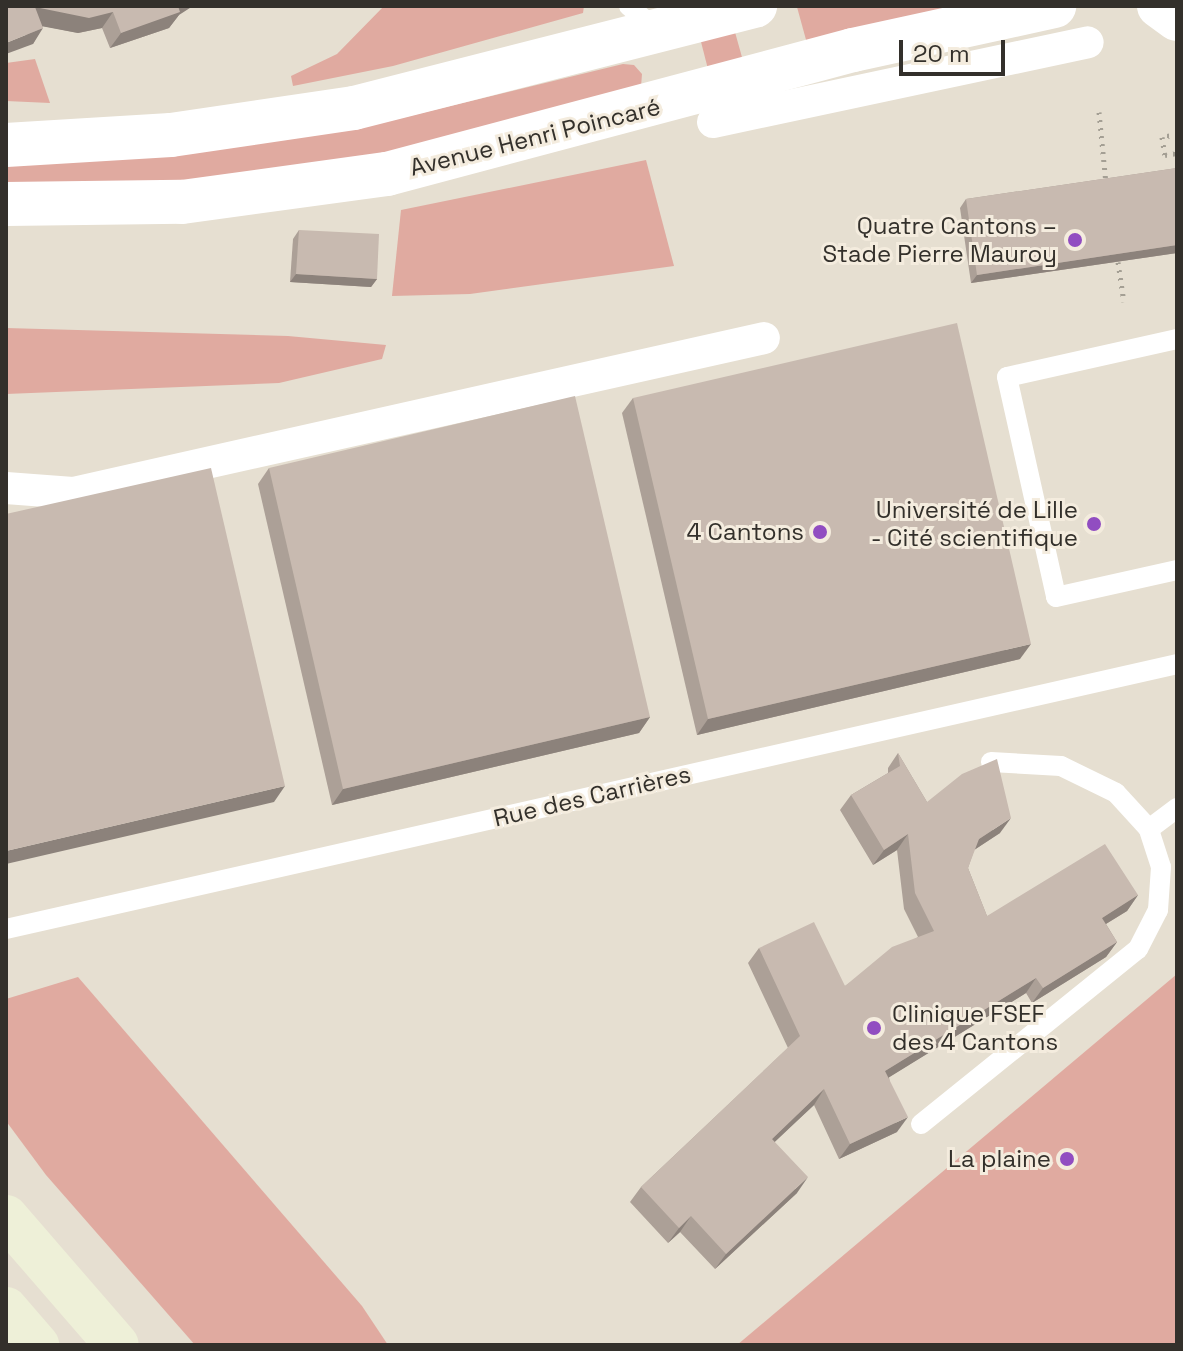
<!DOCTYPE html>
<meta charset="utf-8">
<style>
body{margin:0}
#map{position:relative;width:1183px;height:1351px;overflow:hidden;background:#e6dfd1;font-family:"Space Grotesk",sans-serif}
div>[style]{position:absolute}
.green>*{inset:0;background:#e0aaa0}
.path>*{height:5px;margin-top:-2.5px;transform-origin:0;background:repeating-linear-gradient(90deg,#a49f94 0 2px,transparent 0 8px)}
.service>*{height:20px;margin:-10px;padding:0 10px;transform-origin:10px;border-radius:10px;background:#fff}
.pedestrian>*{height:32px;margin:-16px;padding:0 16px;transform-origin:16px;border-radius:16px;background:#fff}
.tertiary>*{height:44px;margin:-22px;padding:0 22px;transform-origin:22px;border-radius:22px;background:#fff}
.secondary>*{height:44px;margin:-22px;padding:0 22px;transform-origin:22px;border-radius:22px;background:#eef0d8}
.wall>*{inset:0;background:#aca097}
.shaded-wall>*{inset:0;background:#8c827b}
.building>*{inset:0;background:#c8bab0}
.dots>*{width:22px;height:22px;translate:-50% -50%;box-sizing:border-box;border:4px solid #f4ecde;border-radius:50%}
span{translate:-50% -50%;white-space:nowrap;text-align:center;line-height:1.15;-webkit-text-stroke:6px #f4ecde;paint-order:stroke}
.street-label{font-size:24px;color:#33302b}
.poi-label{font-size:24px;color:#33302b}
.right{translate:-100% -50%;text-align:right}
.left{translate:0 -50%;text-align:left}
.frame{position:absolute;inset:0;border:8px solid #33302b;pointer-events:none}
.scale{position:absolute;left:899px;top:40px;width:106px;height:36px;box-sizing:border-box;border:4px solid #33302b;border-top:0;padding-left:10px;font-size:24px;line-height:28px;white-space:nowrap;color:#33302b;-webkit-text-stroke:6px #f4ecde;paint-order:stroke}
</style>
<div id="map">
<div class="green">
<div style="clip-path:polygon(384px 6px,584px 6px,583px 13px,393px 66px,293px 86px,291px 76px,337px 54px)"></div>
<div style="clip-path:polygon(802px 6px,990px 6px,808px 47px,797px 7px)"></div>
<div style="clip-path:polygon(733px 25px,745px 68px,710px 77px,699px 34px)"></div>
<div style="clip-path:polygon(35px 59px,50px 103px,6px 101px,6px 63px)"></div>
<div style="clip-path:polygon(623px 64px,634px 65px,642px 74px,641px 87px,370px 161px,152px 188px,6px 187px,6px 163px,360px 128px)"></div>
<div style="clip-path:polygon(646px 160px,674px 266px,470px 294px,392px 296px,401px 210px)"></div>
<div style="clip-path:polygon(6px 328px,288px 336px,386px 345px,382px 359px,279px 383px,6px 394px)"></div>
<div style="clip-path:polygon(1177px 974px,1177px 1345px,737px 1345px)"></div>
<div style="clip-path:polygon(78px 977px,362px 1306px,388px 1345px,195px 1345px,46px 1175px,6px 1121px,6px 999px)"></div>
</div>
<div class="path">
<div style="left:1099px;top:112px;width:71px;rotate:84.4deg"></div>
<div style="left:1177px;top:134px;width:15px;rotate:169deg"></div>
<div style="left:1162px;top:137px;width:18px;rotate:81deg"></div>
<div style="left:1165px;top:155px;width:12px;rotate:-9deg"></div>
<div style="left:1118px;top:262px;width:40px;rotate:81.5deg"></div>
</div>
<div class="service">
<div style="left:629px;top:6px;width:38px;rotate:41deg"></div>
<div style="left:1177px;top:339px;width:174px;rotate:167.4deg"></div>
<div style="left:1007px;top:377px;width:225px;rotate:77.4deg"></div>
<div style="left:1056px;top:597px;width:124px;rotate:-12.6deg"></div>
<div style="left:991px;top:762px;width:70px;rotate:3.3deg"></div>
<div style="left:1061px;top:766px;width:61px;rotate:26.1deg"></div>
<div style="left:1116px;top:793px;width:49px;rotate:47.5deg"></div>
<div style="left:1149px;top:829px;width:35px;rotate:-37deg"></div>
<div style="left:6px;top:929px;width:1201px;rotate:-12.75deg"></div>
<div style="left:921px;top:1124px;width:279px;rotate:-38.9deg"></div>
<div style="left:1138px;top:949px;width:44px;rotate:-62.9deg"></div>
<div style="left:1158px;top:910px;width:43px;rotate:-86deg"></div>
<div style="left:1161px;top:867px;width:40px;rotate:-108deg"></div>
</div>
<div class="pedestrian">
<div style="left:713px;top:122px;width:383px;rotate:-12deg"></div>
<div style="left:6px;top:488px;width:67px;rotate:4.3deg"></div>
<div style="left:73px;top:493px;width:708px;rotate:-12.64deg"></div>
</div>
<div class="tertiary">
<div style="left:1159px;top:6px;width:22px;rotate:36deg"></div>
<div style="left:6px;top:145px;width:165px;rotate:-3.5deg"></div>
<div style="left:171px;top:135px;width:185px;rotate:-8.4deg"></div>
<div style="left:354px;top:108px;width:414px;rotate:-14.3deg"></div>
<div style="left:6px;top:204px;width:176px;rotate:-0.7deg"></div>
<div style="left:182px;top:202px;width:207px;rotate:-7.8deg"></div>
<div style="left:387px;top:174px;width:482px;rotate:-14.9deg"></div>
<div style="left:853px;top:50px;width:206px;rotate:-12.3deg"></div>
</div>
<div class="secondary">
<div style="left:6px;top:1217px;width:169px;rotate:49.1deg"></div>
<div style="left:6px;top:1309px;width:48px;rotate:49.3deg"></div>
</div>
<div class="wall">
<div style="clip-path:polygon(6px 6px,179px 15px,169px 28px,110px 48px,102px 28px,78px 33px,43px 26px,33px 44px)"></div>
<div style="clip-path:polygon(1177px 168px,1177px 253px,971px 283px,960px 208px,966px 199px)"></div>
<div style="clip-path:polygon(299px 230px,377px 279px,371px 287px,290px 282px,293px 239px)"></div>
<div style="clip-path:polygon(633px 398px,1020px 659px,697px 735px,622px 413px)"></div>
<div style="clip-path:polygon(269px 468px,650px 717px,639px 733px,332px 805px,258px 484px)"></div>
<div style="clip-path:polygon(898px 753px,927px 802px,1000px 833px,974px 850px,968px 868px,987px 916px,1138px 895px,1127px 911px,1106px 924px,1117px 942px,1106px 957px,1032px 1003px,1026px 993px,889px 1077px,897px 1132px,839px 1159px,814px 1105px,774px 1142px,797px 1193px,715px 1269px,680px 1232px,668px 1243px,630px 1202px,641px 1187px,788px 1048px,748px 963px,759px 948px,845px 986px,918px 937px,904px 909px,897px 850px,873px 865px,840px 810px,851px 795px,888px 773px,888px 768px)"></div>
</div>
<div class="shaded-wall">
<div style="clip-path:polygon(177px 6px,193px 6px,179px 15px,169px 28px,110px 48px,121px 33px)"></div>
<div style="clip-path:polygon(35px 7px,113px 12px,102px 28px,78px 33px,25px 23px)"></div>
<div style="clip-path:polygon(43px 28px,33px 44px,6px 54px,6px 43px)"></div>
<div style="clip-path:polygon(1177px 245px,1177px 253px,971px 283px,977px 275px)"></div>
<div style="clip-path:polygon(296px 274px,377px 279px,371px 287px,290px 282px)"></div>
<div style="clip-path:polygon(1031px 644px,1020px 659px,697px 735px,708px 719px)"></div>
<div style="clip-path:polygon(650px 717px,639px 733px,332px 805px,343px 789px)"></div>
<div style="clip-path:polygon(285px 786px,274px 802px,6px 864px,6px 851px)"></div>
<div style="clip-path:polygon(1011px 818px,1000px 833px,968px 854px,979px 839px)"></div>
<div style="clip-path:polygon(908px 834px,897px 850px,873px 865px,884px 850px)"></div>
<div style="clip-path:polygon(1138px 895px,1127px 911px,1091px 933px,1102px 918px)"></div>
<div style="clip-path:polygon(1117px 942px,1106px 957px,1032px 1003px,1043px 988px)"></div>
<div style="clip-path:polygon(1036px 978px,1026px 993px,875px 1086px,885px 1071px)"></div>
<div style="clip-path:polygon(824px 1089px,814px 1105px,761px 1155px,772px 1139px)"></div>
<div style="clip-path:polygon(908px 1117px,897px 1132px,839px 1159px,850px 1144px)"></div>
<div style="clip-path:polygon(808px 1177px,797px 1193px,715px 1269px,726px 1254px)"></div>
<div style="clip-path:polygon(691px 1216px,680px 1232px,668px 1243px,679px 1228px)"></div>
</div>
<div class="building">
<div style="clip-path:polygon(6px 6px,178px 6px,180px 12px,121px 33px,113px 12px,89px 18px,35px 7px,43px 28px,6px 43px)"></div>
<div style="clip-path:polygon(1177px 168px,1177px 245px,977px 275px,966px 199px)"></div>
<div style="clip-path:polygon(299px 230px,379px 234px,377px 279px,296px 274px)"></div>
<div style="clip-path:polygon(957px 323px,1031px 644px,708px 719px,633px 398px)"></div>
<div style="clip-path:polygon(575px 396px,650px 717px,343px 789px,269px 468px)"></div>
<div style="clip-path:polygon(211px 468px,285px 786px,6px 851px,6px 514px)"></div>
<div style="clip-path:polygon(898px 753px,927px 802px,962px 774px,997px 759px,1011px 818px,979px 839px,968px 868px,987px 916px,1105px 844px,1138px 895px,1102px 918px,1117px 942px,1043px 988px,1036px 978px,885px 1071px,908px 1117px,850px 1144px,824px 1089px,772px 1139px,808px 1177px,726px 1254px,691px 1216px,679px 1228px,641px 1187px,800px 1036px,759px 948px,814px 922px,845px 986px,892px 947px,934px 931px,915px 893px,908px 834px,884px 850px,851px 795px,900px 766px)"></div>
</div>
<div class="dots">
<div style="left:1075px;top:240px;background:#914dc1"></div>
<div style="left:1094px;top:524px;background:#914dc1"></div>
<div style="left:820px;top:532px;background:#914dc1"></div>
<div style="left:874px;top:1028px;background:#914dc1"></div>
<div style="left:1067px;top:1159px;background:#914dc1"></div>
</div>
<div class="street-label">
<span style="left:535px;top:137px;rotate:-14deg">Avenue Henri Poincaré</span>
<span style="left:592px;top:796px;rotate:-13deg">Rue des Carrières</span>
</div>
<div class="poi-label">
<span class="right" style="left:1057px;top:240px">Quatre Cantons –<br>Stade Pierre Mauroy</span>
<span class="right" style="left:1078px;top:524px">Université de Lille<br>‐ Cité scientifique</span>
<span class="right" style="left:804px;top:532px">4 Cantons</span>
<span class="left" style="left:892px;top:1028px">Clinique FSEF<br>des 4 Cantons</span>
<span class="right" style="left:1051px;top:1159px">La plaine</span>
</div>
<div class="frame"></div>
<div class="scale">20 m</div>
</div>
